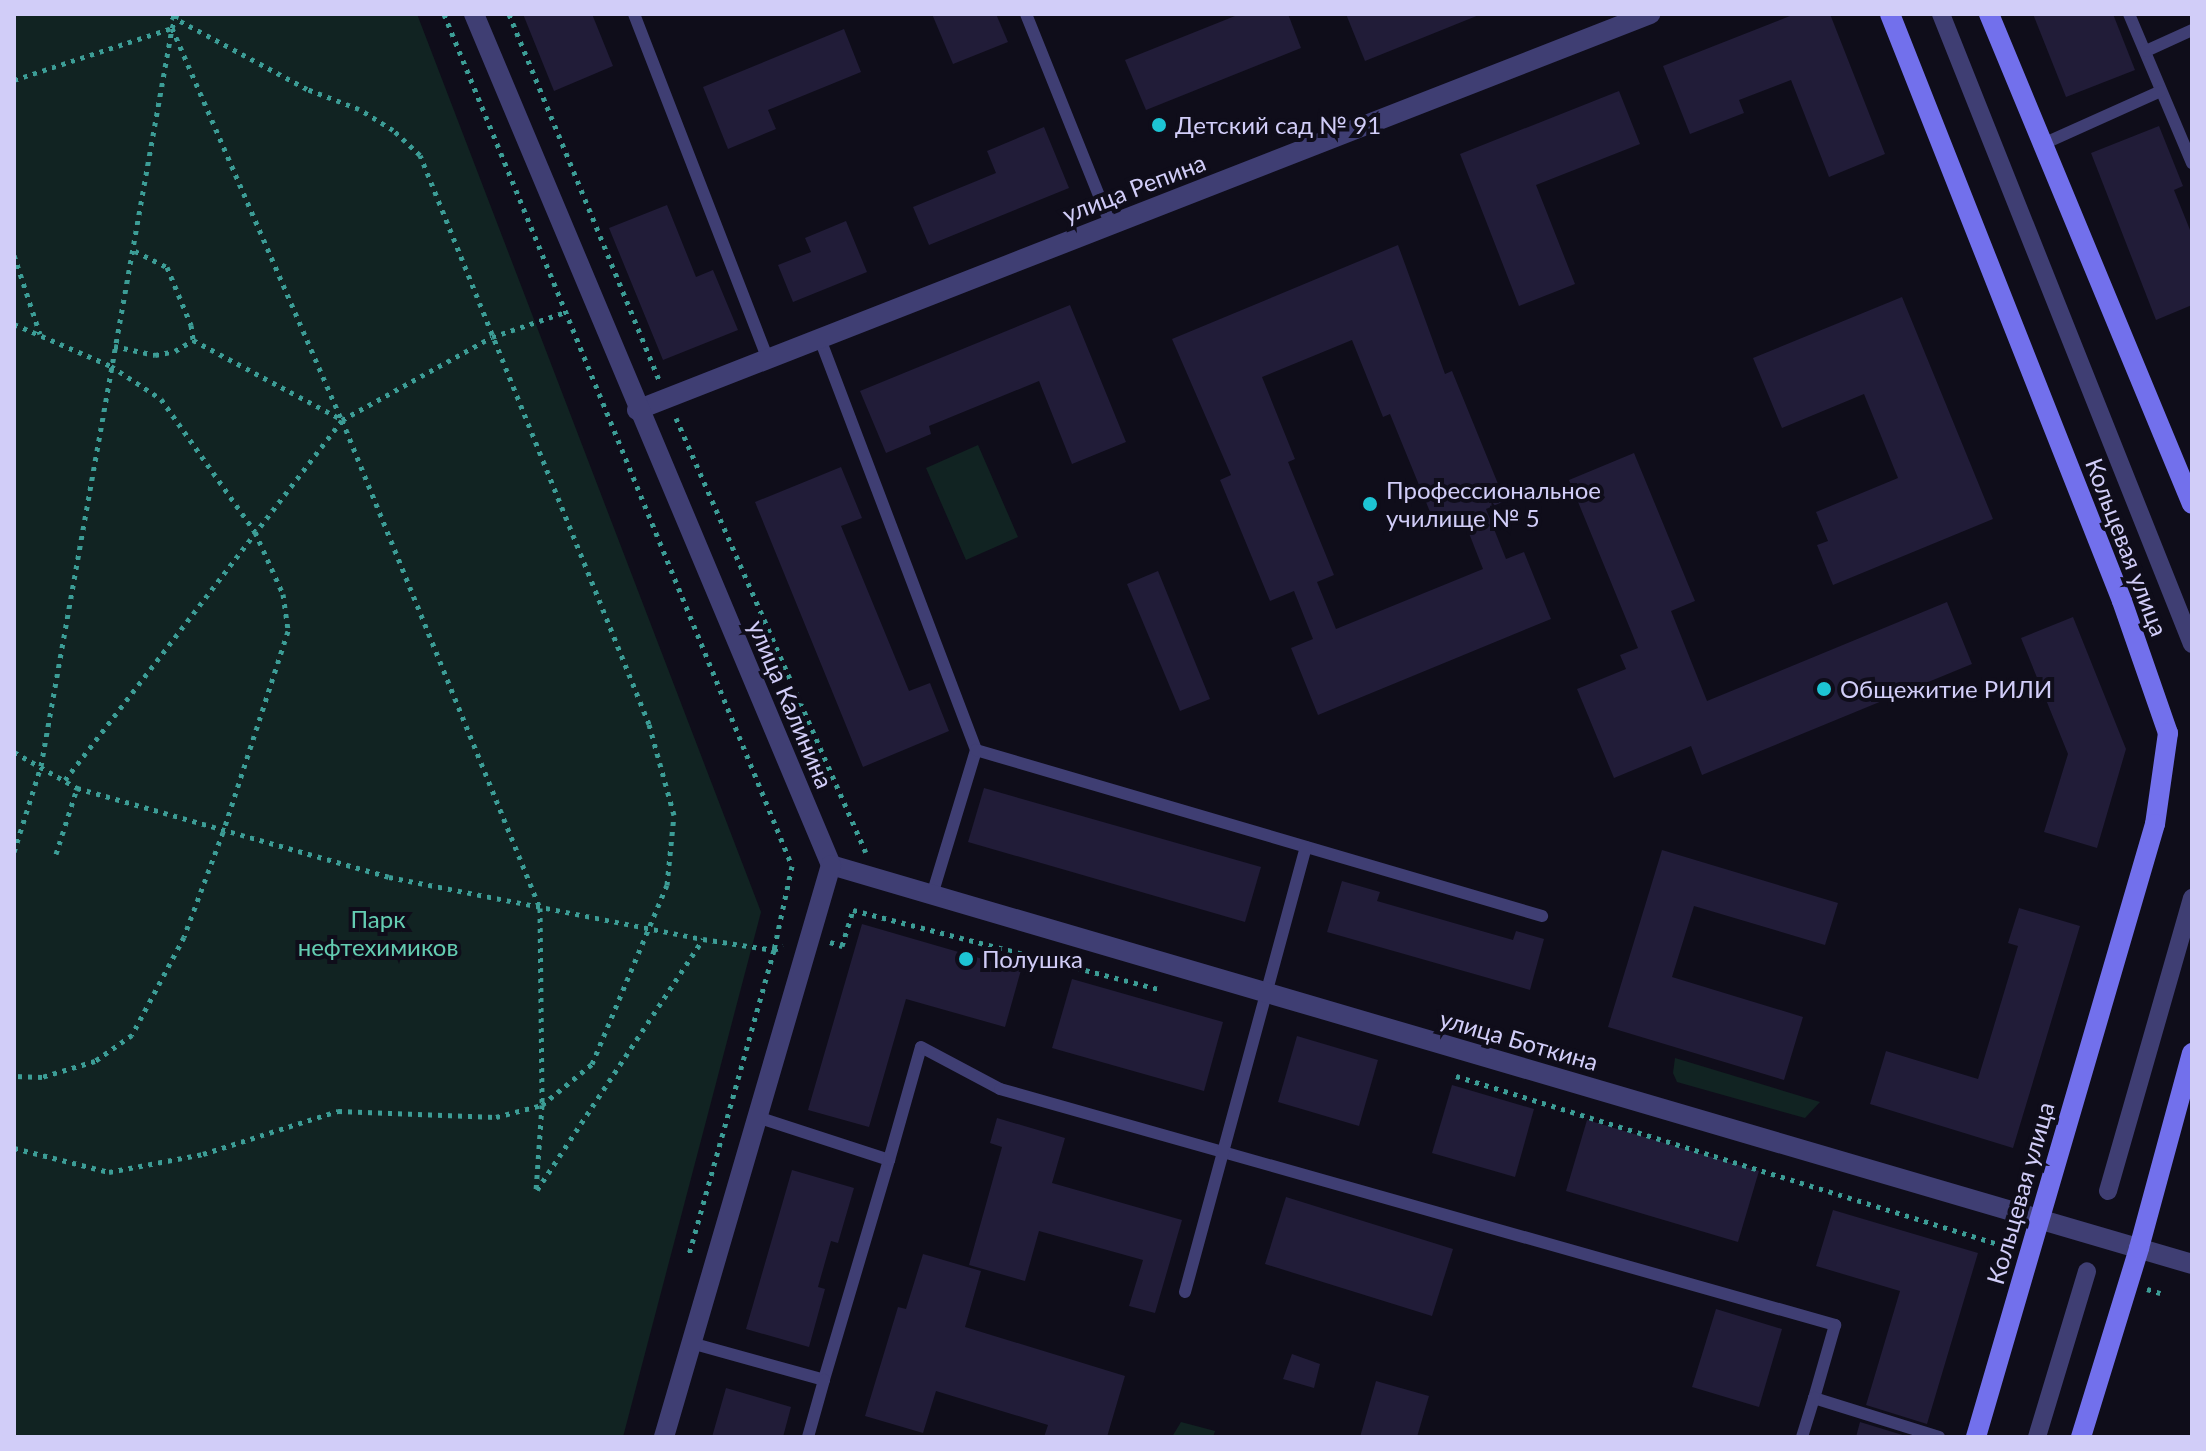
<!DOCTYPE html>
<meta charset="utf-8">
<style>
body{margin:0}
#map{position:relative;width:2206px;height:1451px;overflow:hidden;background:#0f0d1a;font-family:Lato,sans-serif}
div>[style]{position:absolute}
.green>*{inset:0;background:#112322}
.building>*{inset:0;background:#211c38}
.path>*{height:5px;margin-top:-2.5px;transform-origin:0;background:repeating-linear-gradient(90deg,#3c9d96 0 4px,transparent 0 10px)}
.service>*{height:12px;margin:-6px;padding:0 6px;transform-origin:6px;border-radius:6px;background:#3f3e73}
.pedestrian>*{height:18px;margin:-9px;padding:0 9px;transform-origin:9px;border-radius:9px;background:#3f3e73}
.minor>*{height:20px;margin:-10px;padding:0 10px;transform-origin:10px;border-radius:10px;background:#3f3e73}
.tertiary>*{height:20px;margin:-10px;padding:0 10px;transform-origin:10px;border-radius:10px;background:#3f3e73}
.secondary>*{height:20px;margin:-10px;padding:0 10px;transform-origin:10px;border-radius:10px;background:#7270ec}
.dots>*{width:22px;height:22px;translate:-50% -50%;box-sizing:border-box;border:4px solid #0f0d1a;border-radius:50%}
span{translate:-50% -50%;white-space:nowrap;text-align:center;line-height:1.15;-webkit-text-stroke:8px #0f0d1a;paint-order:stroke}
.poi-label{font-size:24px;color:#d1cdf8}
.left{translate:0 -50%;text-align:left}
.street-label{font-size:24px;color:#d1cdf8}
.park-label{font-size:24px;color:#64cdb2}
.frame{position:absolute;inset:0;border:16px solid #d1cdf8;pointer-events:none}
</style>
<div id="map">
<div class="green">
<div style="clip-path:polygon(14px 14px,417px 14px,761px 912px,623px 1437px,14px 1437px)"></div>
<div style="clip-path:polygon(978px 445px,1018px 537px,966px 560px,926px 468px)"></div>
<div style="clip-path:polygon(1675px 1058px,1820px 1102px,1805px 1118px,1677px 1082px,1673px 1073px)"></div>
<div style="clip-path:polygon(1181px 1422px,1215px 1431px,1213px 1437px,1172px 1437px)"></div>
</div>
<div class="building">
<div style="clip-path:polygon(523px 14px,592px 14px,613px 66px,554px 91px)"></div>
<div style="clip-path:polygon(932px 14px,996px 14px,1008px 42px,953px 64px)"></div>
<div style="clip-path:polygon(1240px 14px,1288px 14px,1301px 48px,1146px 110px,1125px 60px)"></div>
<div style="clip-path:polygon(1346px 14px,1479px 14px,1479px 15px,1365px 61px)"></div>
<div style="clip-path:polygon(1795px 14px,1830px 14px,1885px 154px,1829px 177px,1791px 80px,1739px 100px,1744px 113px,1690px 134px,1663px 66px)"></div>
<div style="clip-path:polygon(2033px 14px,2113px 14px,2135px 70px,2066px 97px)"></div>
<div style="clip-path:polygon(844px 29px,861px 72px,768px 110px,776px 129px,728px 149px,703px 87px)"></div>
<div style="clip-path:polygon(1619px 91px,1640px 144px,1536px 185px,1575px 284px,1519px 306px,1460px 154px)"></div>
<div style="clip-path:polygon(2159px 126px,2183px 186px,2174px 190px,2192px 235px,2192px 305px,2156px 320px,2091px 153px)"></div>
<div style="clip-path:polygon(1044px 127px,1069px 188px,929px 245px,913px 207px,996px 173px,987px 151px)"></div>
<div style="clip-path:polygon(667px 205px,696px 277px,713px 270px,738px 330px,663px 360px,609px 228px)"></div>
<div style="clip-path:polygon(846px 221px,867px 272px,793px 302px,778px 265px,811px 252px,805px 238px)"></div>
<div style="clip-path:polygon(evenodd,1398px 245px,1445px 374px,1452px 371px,1505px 501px,1486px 509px,1506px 559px,1524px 552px,1551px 619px,1318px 715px,1291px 648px,1313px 639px,1294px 591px,1270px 601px,1220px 480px,1231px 475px,1172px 339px,1398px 245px,1352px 340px,1383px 417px,1390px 414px,1437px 529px,1463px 518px,1483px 569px,1336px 629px,1317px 582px,1334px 575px,1288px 462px,1295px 459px,1262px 377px,1352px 340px)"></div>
<div style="clip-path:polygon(1902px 297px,1993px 519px,1833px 585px,1817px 545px,1828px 541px,1816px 512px,1898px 478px,1864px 394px,1782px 428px,1753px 358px)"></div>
<div style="clip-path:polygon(1070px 305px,1126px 442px,1072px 464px,1039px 381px,929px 426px,931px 434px,886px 453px,860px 391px)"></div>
<div style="clip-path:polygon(1634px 453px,1695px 601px,1671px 611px,1707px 701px,1947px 602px,1972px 664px,1702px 775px,1691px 746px,1614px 778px,1577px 689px,1626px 669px,1620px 655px,1638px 648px,1569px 480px)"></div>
<div style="clip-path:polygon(841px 467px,862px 518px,841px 526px,909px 691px,930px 683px,949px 731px,863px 767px,755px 502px)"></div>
<div style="clip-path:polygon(1158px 571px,1210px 699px,1180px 711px,1127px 584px)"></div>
<div style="clip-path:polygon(2073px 617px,2126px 749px,2097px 848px,2044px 832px,2068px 754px,2021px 638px)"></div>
<div style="clip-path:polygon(984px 788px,1261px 867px,1245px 922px,968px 842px)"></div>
<div style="clip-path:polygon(1662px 850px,1838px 903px,1825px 945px,1694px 906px,1672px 977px,1803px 1017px,1784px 1080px,1608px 1027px)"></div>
<div style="clip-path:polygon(1342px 881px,1380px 892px,1377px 901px,1513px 940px,1516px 931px,1544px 939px,1530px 990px,1327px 932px)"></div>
<div style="clip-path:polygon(2019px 908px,2080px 926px,2013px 1148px,1870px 1104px,1886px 1051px,1978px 1079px,2018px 946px,2008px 943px)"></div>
<div style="clip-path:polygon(862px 924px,1021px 970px,1005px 1027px,906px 999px,869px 1127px,808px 1110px)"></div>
<div style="clip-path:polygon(1072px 979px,1223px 1022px,1204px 1091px,1052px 1048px)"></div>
<div style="clip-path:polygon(1297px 1036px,1378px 1060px,1359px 1126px,1278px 1102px)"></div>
<div style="clip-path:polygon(1452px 1085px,1534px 1109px,1515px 1177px,1432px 1153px)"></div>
<div style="clip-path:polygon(997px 1118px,1065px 1138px,1052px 1183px,1182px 1220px,1155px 1313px,1129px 1306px,1143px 1260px,1039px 1231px,1025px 1281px,969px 1265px,1002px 1147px,990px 1143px)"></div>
<div style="clip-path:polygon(1587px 1120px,1759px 1171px,1738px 1242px,1566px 1191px)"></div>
<div style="clip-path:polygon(792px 1170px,854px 1188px,838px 1243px,831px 1241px,818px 1287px,825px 1289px,809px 1347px,746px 1329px)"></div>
<div style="clip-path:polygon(1286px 1197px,1453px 1249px,1432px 1316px,1265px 1264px)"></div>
<div style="clip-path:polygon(1833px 1210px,1978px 1253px,1927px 1424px,1866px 1405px,1900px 1291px,1816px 1266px)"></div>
<div style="clip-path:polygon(923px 1254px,981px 1271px,965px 1327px,1125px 1376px,1107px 1437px,1044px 1437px,1048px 1425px,936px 1391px,923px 1433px,865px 1416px,898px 1307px,906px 1309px)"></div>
<div style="clip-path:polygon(1716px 1309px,1782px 1329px,1759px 1407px,1692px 1387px)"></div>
<div style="clip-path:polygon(1292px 1354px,1320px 1364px,1314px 1388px,1283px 1379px)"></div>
<div style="clip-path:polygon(1376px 1381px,1429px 1396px,1417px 1437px,1360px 1437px)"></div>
<div style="clip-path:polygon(726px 1388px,791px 1407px,783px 1437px,712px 1437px)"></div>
<div style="clip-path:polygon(1860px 1422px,1909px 1437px,1856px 1437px)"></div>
</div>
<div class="path">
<div style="left:444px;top:14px;width:920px;rotate:67.78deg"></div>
<div style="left:792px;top:866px;width:86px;rotate:102.1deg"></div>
<div style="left:774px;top:950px;width:317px;rotate:105.6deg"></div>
<div style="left:509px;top:14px;width:395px;rotate:67.7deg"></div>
<div style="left:14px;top:80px;width:166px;rotate:-18.2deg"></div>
<div style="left:172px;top:28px;width:427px;rotate:66.6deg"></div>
<div style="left:342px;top:420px;width:527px;rotate:67.92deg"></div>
<div style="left:540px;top:908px;width:197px;rotate:89.4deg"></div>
<div style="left:542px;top:1105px;width:85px;rotate:94deg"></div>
<div style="left:135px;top:251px;width:36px;rotate:27deg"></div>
<div style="left:167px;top:267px;width:63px;rotate:67.5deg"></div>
<div style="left:191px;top:325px;width:15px;rotate:82deg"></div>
<div style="left:14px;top:255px;width:83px;rotate:71.8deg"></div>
<div style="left:14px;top:324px;width:106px;rotate:23.4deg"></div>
<div style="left:111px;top:366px;width:60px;rotate:33.4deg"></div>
<div style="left:161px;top:399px;width:163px;rotate:54.7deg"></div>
<div style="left:255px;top:532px;width:68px;rotate:65.7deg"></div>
<div style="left:283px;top:594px;width:37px;rotate:82deg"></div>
<div style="left:288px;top:631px;width:211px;rotate:107.9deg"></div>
<div style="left:223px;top:832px;width:112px;rotate:110.4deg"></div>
<div style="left:184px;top:937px;width:111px;rotate:118deg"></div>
<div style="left:132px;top:1035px;width:45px;rotate:144.9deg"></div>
<div style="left:95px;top:1061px;width:55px;rotate:163.2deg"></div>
<div style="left:42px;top:1077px;width:28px;rotate:-178deg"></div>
<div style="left:114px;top:346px;width:42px;rotate:12.4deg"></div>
<div style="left:155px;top:355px;width:20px;rotate:-11deg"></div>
<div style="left:175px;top:351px;width:21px;rotate:-31deg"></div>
<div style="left:193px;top:340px;width:168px;rotate:28.1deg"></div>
<div style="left:676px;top:418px;width:474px;rotate:66.4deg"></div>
<div style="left:14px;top:752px;width:73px;rotate:29.7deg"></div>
<div style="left:77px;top:788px;width:324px;rotate:15.9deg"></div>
<div style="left:389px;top:877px;width:320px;rotate:11.2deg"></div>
<div style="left:703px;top:939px;width:72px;rotate:8.8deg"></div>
<div style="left:774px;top:950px;width:10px;rotate:-24deg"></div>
<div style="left:65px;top:780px;width:454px;rotate:-52.4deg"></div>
<div style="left:342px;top:420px;width:171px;rotate:-29deg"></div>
<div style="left:492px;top:337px;width:78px;rotate:-18.7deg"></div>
<div style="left:14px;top:852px;width:90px;rotate:-72.6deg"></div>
<div style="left:41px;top:766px;width:750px;rotate:-79.93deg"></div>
<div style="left:172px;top:28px;width:15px;rotate:-70deg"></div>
<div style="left:56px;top:854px;width:69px;rotate:-72.3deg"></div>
<div style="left:830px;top:942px;width:13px;rotate:18deg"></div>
<div style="left:842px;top:946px;width:38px;rotate:-73deg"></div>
<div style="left:853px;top:910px;width:319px;rotate:14.5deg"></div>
<div style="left:1456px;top:1076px;width:578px;rotate:17.21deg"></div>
<div style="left:14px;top:1148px;width:98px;rotate:14.2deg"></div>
<div style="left:109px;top:1172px;width:96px;rotate:-10.8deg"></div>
<div style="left:203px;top:1154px;width:142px;rotate:-17.7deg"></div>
<div style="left:338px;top:1111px;width:158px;rotate:2.2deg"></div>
<div style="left:496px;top:1117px;width:48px;rotate:-14.6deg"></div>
<div style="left:542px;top:1105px;width:65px;rotate:-39.4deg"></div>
<div style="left:592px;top:1064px;width:194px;rotate:-67.3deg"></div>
<div style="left:667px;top:885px;width:70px;rotate:-84.3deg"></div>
<div style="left:674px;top:815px;width:94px;rotate:-105.4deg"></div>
<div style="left:649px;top:724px;width:613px;rotate:-111.92deg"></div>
<div style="left:420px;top:155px;width:37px;rotate:-137deg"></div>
<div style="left:393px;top:130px;width:40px;rotate:-148deg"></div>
<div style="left:359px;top:109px;width:56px;rotate:-159deg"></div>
<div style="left:307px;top:89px;width:159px;rotate:-151.8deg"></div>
<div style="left:537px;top:1190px;width:301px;rotate:-56.5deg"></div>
<div style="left:2147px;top:1289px;width:14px;rotate:17deg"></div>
</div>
<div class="service">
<div style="left:634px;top:14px;width:370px;rotate:68.8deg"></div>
<div style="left:1026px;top:14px;width:227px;rotate:68.1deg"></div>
<div style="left:2129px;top:14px;width:162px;rotate:67.1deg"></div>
<div style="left:2146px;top:51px;width:51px;rotate:-24.5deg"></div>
<div style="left:2043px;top:144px;width:129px;rotate:-24.2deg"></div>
<div style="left:820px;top:339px;width:440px;rotate:69.2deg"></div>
<div style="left:932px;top:895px;width:152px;rotate:-73.1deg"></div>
<div style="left:976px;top:750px;width:590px;rotate:16.35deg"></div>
<div style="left:757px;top:1117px;width:139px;rotate:18deg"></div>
<div style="left:889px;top:1160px;width:229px;rotate:106.5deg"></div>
<div style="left:889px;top:1160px;width:117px;rotate:-74.2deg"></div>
<div style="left:921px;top:1047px;width:89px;rotate:28deg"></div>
<div style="left:1000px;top:1089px;width:868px;rotate:15.78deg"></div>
<div style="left:1835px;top:1325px;width:76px;rotate:106deg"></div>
<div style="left:1814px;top:1398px;width:131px;rotate:17.3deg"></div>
<div style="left:1185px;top:1292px;width:461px;rotate:-74.8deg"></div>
<div style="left:691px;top:1343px;width:138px;rotate:15.5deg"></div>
<div style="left:824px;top:1380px;width:59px;rotate:105.7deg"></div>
<div style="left:1802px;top:1437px;width:41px;rotate:-72.9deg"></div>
</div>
<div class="pedestrian">
<div style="left:1941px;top:14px;width:678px;rotate:68.28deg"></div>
<div style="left:2108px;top:1191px;width:305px;rotate:-74deg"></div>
<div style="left:2037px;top:1437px;width:173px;rotate:-73.2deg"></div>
</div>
<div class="minor">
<div style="left:637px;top:410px;width:1088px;rotate:-21.35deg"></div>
<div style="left:831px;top:865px;width:1418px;rotate:16.34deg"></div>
</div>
<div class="tertiary">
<div style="left:474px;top:14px;width:923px;rotate:67.24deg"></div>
<div style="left:831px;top:865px;width:596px;rotate:106.28deg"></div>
</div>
<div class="secondary">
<div style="left:1890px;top:14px;width:631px;rotate:68.43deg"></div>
<div style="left:2122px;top:601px;width:140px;rotate:70.8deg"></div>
<div style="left:2168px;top:733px;width:92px;rotate:98.1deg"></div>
<div style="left:2155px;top:824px;width:639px;rotate:106.28deg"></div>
<div style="left:1989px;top:14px;width:530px;rotate:67.5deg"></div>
<div style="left:2081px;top:1437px;width:198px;rotate:-72.9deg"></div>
<div style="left:2139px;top:1248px;width:202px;rotate:-74.8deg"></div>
</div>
<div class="dots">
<div style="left:1159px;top:125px;background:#1dc4d4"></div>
<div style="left:1370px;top:504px;background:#1dc4d4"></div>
<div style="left:1824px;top:689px;background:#1dc4d4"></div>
<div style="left:966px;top:959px;background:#1dc4d4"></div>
</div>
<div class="poi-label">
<span class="left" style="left:1175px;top:125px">Детский сад № 91</span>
<span class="left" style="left:1386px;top:504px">Профессиональное<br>училище № 5</span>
<span class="left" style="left:1840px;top:689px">Общежитие РИЛИ</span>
<span class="left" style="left:982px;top:959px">Полушка</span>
</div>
<div class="street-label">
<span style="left:1134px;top:188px;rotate:-21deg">улица Репина</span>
<span style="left:2127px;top:547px;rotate:69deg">Кольцевая улица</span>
<span style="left:791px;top:704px;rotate:67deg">улица Калинина</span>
<span style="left:1519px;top:1040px;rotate:16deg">улица Боткина</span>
<span style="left:2020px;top:1193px;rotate:-74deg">Кольцевая улица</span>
</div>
<div class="park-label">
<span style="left:378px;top:933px">Парк<br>нефтехимиков</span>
</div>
<div class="frame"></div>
</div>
